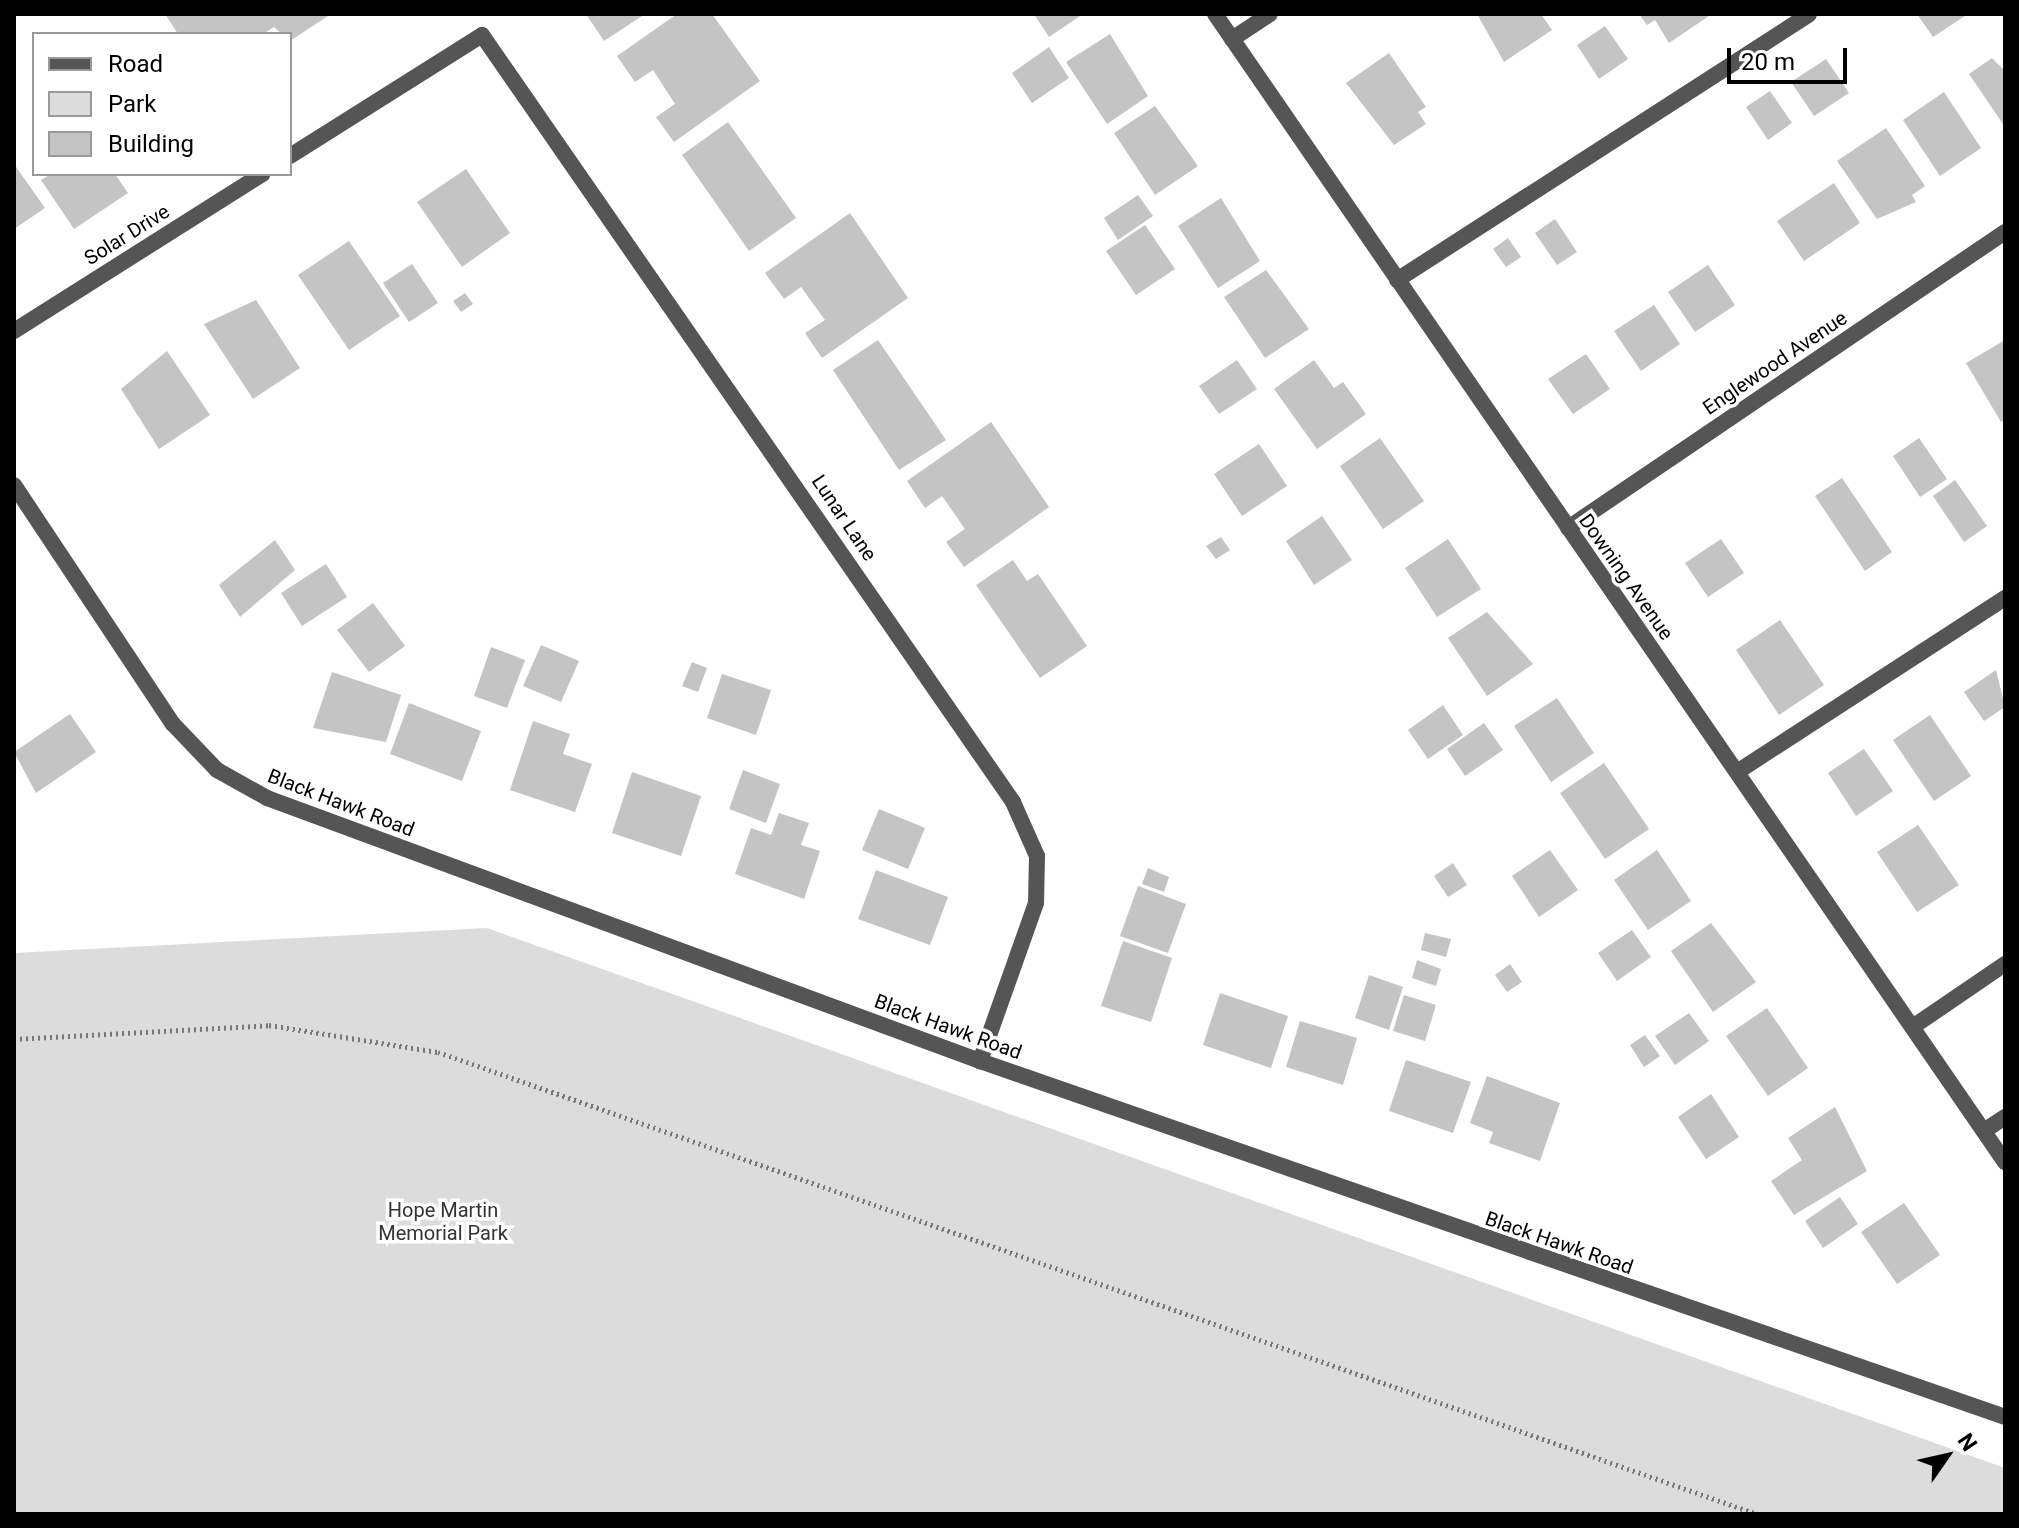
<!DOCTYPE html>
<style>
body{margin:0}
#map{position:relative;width:2019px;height:1528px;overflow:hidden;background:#fff;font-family:Roboto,sans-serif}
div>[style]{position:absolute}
.green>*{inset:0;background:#dcdcdc}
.building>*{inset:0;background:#c4c4c4}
.path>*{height:5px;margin-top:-2.5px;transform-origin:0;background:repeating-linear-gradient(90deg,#777 0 2px,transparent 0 6px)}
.service>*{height:16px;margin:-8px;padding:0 8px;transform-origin:8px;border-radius:8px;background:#555}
.minor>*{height:16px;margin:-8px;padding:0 8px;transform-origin:8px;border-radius:8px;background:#555}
span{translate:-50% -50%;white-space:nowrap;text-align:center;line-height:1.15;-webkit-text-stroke:7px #fff;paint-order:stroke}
.street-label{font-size:20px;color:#000}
.park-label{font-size:20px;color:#333}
.frame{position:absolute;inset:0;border:16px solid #000;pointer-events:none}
.legend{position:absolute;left:32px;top:32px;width:260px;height:144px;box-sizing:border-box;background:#fff;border:2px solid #999;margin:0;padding:10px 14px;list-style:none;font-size:24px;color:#000}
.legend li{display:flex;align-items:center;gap:16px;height:40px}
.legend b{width:40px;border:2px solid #999}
.north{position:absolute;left:1907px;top:1416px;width:80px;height:80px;-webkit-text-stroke:6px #fff;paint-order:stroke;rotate:56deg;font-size:22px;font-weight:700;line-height:32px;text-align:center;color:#000}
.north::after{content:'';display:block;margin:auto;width:28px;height:36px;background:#000;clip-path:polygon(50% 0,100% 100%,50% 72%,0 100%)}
.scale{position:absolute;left:1727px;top:48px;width:120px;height:36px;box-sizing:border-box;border:4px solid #000;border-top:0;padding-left:10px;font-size:24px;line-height:28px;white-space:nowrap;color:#000;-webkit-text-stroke:6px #fff;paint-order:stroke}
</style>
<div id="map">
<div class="green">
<div style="clip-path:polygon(487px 928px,2005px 1468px,2005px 1514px,14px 1514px,14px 953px)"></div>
</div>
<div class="building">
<div style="clip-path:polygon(165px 14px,331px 14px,290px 41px,274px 27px,263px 34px,178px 34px)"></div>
<div style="clip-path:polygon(586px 14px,645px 14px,604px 41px)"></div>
<div style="clip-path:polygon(677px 14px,712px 14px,760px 81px,674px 142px,656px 117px,675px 104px,653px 70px,635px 82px,617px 56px)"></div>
<div style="clip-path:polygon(1034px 14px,1083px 14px,1049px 37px)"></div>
<div style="clip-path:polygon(1477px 14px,1541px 14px,1552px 30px,1504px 62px)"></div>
<div style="clip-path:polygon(1639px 14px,1708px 14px,1709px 16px,1669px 43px,1655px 20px,1647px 25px)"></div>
<div style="clip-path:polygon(1917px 14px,1968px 14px,1933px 37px)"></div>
<div style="clip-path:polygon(1605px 26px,1628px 59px,1599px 79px,1577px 45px)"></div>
<div style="clip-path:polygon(1110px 34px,1148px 96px,1107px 124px,1066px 62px)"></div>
<div style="clip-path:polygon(1049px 47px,1069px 78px,1032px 103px,1012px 73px)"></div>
<div style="clip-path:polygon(1389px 53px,1426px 107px,1418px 112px,1426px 124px,1394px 145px,1346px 83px)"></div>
<div style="clip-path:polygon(1992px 58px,2005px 71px,2005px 127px,1969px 74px)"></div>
<div style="clip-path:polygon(1826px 59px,1849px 93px,1814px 116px,1791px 82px)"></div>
<div style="clip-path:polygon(1770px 91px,1792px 123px,1768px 140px,1746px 107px)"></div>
<div style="clip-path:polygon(1944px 92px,1981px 148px,1940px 176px,1903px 120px)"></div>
<div style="clip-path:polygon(1155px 106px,1198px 166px,1155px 195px,1114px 133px)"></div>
<div style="clip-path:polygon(728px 122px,796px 218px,749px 251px,682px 155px)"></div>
<div style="clip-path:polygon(1886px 128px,1925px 186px,1912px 195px,1916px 202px,1877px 219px,1837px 161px)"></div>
<div style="clip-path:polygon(14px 164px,45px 208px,14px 229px)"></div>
<div style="clip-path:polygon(466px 169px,510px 233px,462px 267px,417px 202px)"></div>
<div style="clip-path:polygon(51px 174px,115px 174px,128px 193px,74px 229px,41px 180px)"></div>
<div style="clip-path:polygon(1834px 183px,1860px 223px,1804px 261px,1777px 221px)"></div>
<div style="clip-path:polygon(1138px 195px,1153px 216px,1118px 240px,1104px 218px)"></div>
<div style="clip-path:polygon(1221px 198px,1260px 261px,1218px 288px,1178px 226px)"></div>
<div style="clip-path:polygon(850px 213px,908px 298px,822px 358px,805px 333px,825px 320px,801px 287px,784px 299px,765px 273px)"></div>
<div style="clip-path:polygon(1555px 219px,1577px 252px,1557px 265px,1535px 233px)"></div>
<div style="clip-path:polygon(1145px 225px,1175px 269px,1136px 295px,1106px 251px)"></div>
<div style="clip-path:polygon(1508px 238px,1521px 257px,1506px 267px,1493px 249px)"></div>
<div style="clip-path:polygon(349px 241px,400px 316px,349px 350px,298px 275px)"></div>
<div style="clip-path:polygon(412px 264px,438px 303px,409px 322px,383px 283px)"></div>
<div style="clip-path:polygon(1708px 265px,1735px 305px,1695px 332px,1668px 292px)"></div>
<div style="clip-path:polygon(1266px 270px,1309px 329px,1265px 358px,1224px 297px)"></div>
<div style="clip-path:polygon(465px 293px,473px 304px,461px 312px,453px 301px)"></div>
<div style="clip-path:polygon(256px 300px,300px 368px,253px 399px,204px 324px)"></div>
<div style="clip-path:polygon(1654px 305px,1680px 344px,1641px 371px,1614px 331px)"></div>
<div style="clip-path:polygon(878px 340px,946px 440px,899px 470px,833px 370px)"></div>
<div style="clip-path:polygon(2005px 340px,2005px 420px,2001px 422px,1966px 363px)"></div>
<div style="clip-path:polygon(167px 351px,210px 415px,159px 449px,121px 389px)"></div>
<div style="clip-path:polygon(1586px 354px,1610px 389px,1573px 414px,1548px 379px)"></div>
<div style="clip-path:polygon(1237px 360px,1257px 389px,1219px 414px,1199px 386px)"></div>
<div style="clip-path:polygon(1314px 360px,1334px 388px,1343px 382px,1366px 414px,1317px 449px,1274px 389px)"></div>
<div style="clip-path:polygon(991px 422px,1049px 507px,964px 567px,946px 542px,965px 529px,942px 496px,925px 508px,907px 481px)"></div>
<div style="clip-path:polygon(1380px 438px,1424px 501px,1383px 529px,1340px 466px)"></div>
<div style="clip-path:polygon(1919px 438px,1947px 479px,1920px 497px,1893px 456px)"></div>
<div style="clip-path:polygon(1259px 444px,1287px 486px,1242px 516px,1214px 474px)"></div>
<div style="clip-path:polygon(1842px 478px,1892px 552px,1865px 571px,1815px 496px)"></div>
<div style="clip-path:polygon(1955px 480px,1987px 526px,1964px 542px,1933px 496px)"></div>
<div style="clip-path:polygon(1322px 516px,1352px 560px,1314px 585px,1286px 541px)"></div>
<div style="clip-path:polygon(1221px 537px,1230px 550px,1216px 559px,1206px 546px)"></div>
<div style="clip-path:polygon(1448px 539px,1481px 589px,1437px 617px,1405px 568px)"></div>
<div style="clip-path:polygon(1721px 539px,1744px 573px,1708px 597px,1685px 563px)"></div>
<div style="clip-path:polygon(275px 540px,295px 570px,240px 617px,219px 585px)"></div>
<div style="clip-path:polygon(1013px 560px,1027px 581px,1038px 574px,1087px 646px,1040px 678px,976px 585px)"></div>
<div style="clip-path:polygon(326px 564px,347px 597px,302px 626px,281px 593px)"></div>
<div style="clip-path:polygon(373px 603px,405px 646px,369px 672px,337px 630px)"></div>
<div style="clip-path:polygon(1487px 612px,1533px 664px,1487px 696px,1448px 638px)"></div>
<div style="clip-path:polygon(1780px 620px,1824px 685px,1779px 715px,1736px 650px)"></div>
<div style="clip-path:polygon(541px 645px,579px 661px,561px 702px,523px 686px)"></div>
<div style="clip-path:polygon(491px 647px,525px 660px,507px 708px,474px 696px)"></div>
<div style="clip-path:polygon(692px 662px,707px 668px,698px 692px,682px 686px)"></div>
<div style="clip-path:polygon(1996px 670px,2005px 707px,1984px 721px,1964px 692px)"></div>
<div style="clip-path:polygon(332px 672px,401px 695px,386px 742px,313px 728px)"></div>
<div style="clip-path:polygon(722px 674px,771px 690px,756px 735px,707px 718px)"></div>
<div style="clip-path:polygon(1557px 698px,1594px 753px,1551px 782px,1514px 726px)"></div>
<div style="clip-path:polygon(409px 703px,481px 731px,462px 781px,390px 754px)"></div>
<div style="clip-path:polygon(1443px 705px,1463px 735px,1428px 759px,1408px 730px)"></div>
<div style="clip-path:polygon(70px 714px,96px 752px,36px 793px,14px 752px)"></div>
<div style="clip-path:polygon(1930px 715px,1971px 776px,1934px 801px,1893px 740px)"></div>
<div style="clip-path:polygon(533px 721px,570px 734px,563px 754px,592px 764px,575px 812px,510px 790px)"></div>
<div style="clip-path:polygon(1484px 723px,1503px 750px,1465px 776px,1447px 749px)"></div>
<div style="clip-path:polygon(1864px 749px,1893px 791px,1856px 816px,1828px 773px)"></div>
<div style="clip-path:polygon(1604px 763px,1649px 829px,1605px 859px,1560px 793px)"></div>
<div style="clip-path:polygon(743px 770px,780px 784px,766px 823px,729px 809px)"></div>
<div style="clip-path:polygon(632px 772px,701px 796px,681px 856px,612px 833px)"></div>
<div style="clip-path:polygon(879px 809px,925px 828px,908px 869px,862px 850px)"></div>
<div style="clip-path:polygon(779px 813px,809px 823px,801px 845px,820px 851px,804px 899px,735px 874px,751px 828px,771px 835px)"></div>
<div style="clip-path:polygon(1918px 825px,1959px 885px,1917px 912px,1877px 852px)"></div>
<div style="clip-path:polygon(1550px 850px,1578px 890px,1539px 917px,1512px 876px)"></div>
<div style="clip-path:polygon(1657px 850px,1691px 901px,1648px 930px,1614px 880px)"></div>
<div style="clip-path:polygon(1453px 863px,1467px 885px,1448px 897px,1434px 876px)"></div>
<div style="clip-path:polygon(1148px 868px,1169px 877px,1164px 892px,1142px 884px)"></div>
<div style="clip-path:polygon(876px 870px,948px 897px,930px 945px,858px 919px)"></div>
<div style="clip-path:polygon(1138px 886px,1186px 904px,1168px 953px,1120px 936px)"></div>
<div style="clip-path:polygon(1711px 923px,1756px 982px,1713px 1012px,1671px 951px)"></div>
<div style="clip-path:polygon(1632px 930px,1651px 957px,1617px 981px,1598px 953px)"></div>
<div style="clip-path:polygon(1425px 933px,1451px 939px,1446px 957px,1421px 950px)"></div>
<div style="clip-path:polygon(1123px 941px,1172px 958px,1151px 1022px,1101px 1006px)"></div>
<div style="clip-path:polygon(1417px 960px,1441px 969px,1436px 986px,1412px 978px)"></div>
<div style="clip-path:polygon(1510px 964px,1522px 982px,1507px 992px,1495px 975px)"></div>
<div style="clip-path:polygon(1369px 975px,1403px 987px,1389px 1030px,1355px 1018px)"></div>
<div style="clip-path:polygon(1220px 993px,1288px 1016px,1271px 1068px,1203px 1045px)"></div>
<div style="clip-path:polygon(1404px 995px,1436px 1005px,1425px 1041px,1393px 1031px)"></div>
<div style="clip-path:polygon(1767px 1008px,1808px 1068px,1768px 1096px,1726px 1036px)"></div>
<div style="clip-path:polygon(1689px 1013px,1709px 1041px,1675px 1065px,1655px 1036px)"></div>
<div style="clip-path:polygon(1300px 1021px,1357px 1038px,1343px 1085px,1286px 1067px)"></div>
<div style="clip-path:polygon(1645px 1035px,1660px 1056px,1644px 1067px,1630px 1045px)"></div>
<div style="clip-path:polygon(1406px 1060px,1471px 1082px,1453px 1133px,1389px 1111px)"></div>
<div style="clip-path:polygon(1487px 1076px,1560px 1103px,1540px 1161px,1489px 1143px,1493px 1132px,1470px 1123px)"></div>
<div style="clip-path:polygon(1711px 1094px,1739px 1137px,1706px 1159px,1678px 1117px)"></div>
<div style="clip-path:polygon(1835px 1107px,1867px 1171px,1794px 1215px,1771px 1181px,1802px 1160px,1788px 1138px)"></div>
<div style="clip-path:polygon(1840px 1197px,1858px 1224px,1823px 1248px,1805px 1221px)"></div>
<div style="clip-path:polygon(1904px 1203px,1940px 1255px,1897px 1284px,1861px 1232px)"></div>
</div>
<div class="path">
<div style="left:14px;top:1039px;width:255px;rotate:-3.1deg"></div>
<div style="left:269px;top:1025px;width:171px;rotate:9.1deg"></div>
<div style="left:438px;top:1052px;width:1398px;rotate:19.3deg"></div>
</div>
<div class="service">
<div style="left:1397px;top:280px;width:490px;rotate:-32.8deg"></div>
<div style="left:1737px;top:772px;width:320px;rotate:-33deg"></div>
<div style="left:1984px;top:1131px;width:25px;rotate:-34deg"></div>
</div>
<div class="minor">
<div style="left:1215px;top:14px;width:1394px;rotate:55.47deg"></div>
<div style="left:1232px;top:39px;width:45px;rotate:-33.3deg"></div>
<div style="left:290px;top:156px;width:227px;rotate:-32.2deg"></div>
<div style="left:482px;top:35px;width:933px;rotate:55.3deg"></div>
<div style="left:1013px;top:802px;width:59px;rotate:66deg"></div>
<div style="left:1037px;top:856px;width:47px;rotate:91.2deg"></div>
<div style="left:1036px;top:903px;width:168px;rotate:109.5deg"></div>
<div style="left:14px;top:331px;width:294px;rotate:-32.3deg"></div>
<div style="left:14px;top:485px;width:287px;rotate:56.4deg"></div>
<div style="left:173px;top:724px;width:64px;rotate:46.3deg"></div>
<div style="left:217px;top:770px;width:57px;rotate:29.2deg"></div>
<div style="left:267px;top:798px;width:760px;rotate:20.25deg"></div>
<div style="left:980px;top:1061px;width:1085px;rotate:19.15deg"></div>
<div style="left:1568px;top:528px;width:528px;rotate:-34.11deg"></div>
<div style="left:1914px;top:1026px;width:110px;rotate:-34.3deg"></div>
</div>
<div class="street-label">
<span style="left:127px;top:235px;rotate:-32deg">Solar Drive</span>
<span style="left:1775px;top:363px;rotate:-34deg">Englewood Avenue</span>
<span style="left:844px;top:518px;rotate:56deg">Lunar Lane</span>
<span style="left:1626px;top:577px;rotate:55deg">Downing Avenue</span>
<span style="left:341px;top:803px;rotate:21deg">Black Hawk Road</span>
<span style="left:948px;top:1027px;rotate:20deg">Black Hawk Road</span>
<span style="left:1559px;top:1243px;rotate:19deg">Black Hawk Road</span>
</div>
<div class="park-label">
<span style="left:443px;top:1222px">Hope Martin<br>Memorial Park</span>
</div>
<div class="frame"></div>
<ul class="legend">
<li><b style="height:10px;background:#555"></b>Road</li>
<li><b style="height:22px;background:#dcdcdc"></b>Park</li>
<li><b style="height:22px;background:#c4c4c4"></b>Building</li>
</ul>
<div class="north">N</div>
<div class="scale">20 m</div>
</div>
